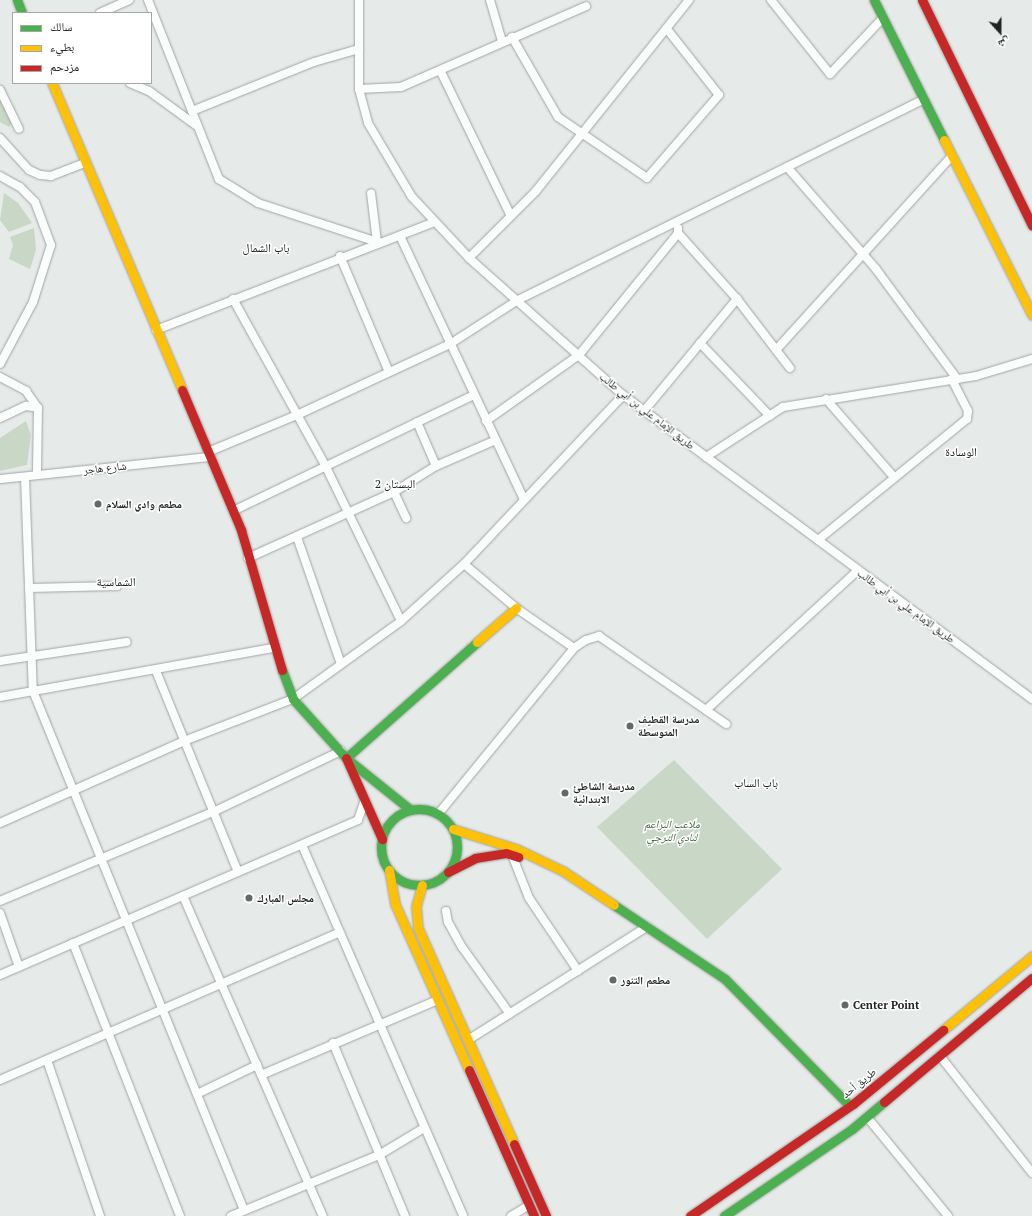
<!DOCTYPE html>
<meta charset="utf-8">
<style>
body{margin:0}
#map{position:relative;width:1032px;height:1216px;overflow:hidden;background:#e6eae8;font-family:"PT Serif","Noto Naskh Arabic",serif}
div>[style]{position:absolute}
.green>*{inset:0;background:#c9d7c6}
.roads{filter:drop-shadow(0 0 1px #a1a5a3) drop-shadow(0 0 1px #a1a5a3)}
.street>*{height:8px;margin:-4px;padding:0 4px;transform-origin:4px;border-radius:4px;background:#fbfcfc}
.fast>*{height:9px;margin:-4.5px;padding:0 4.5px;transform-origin:4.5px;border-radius:4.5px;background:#4caf50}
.fast>.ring{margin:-4.5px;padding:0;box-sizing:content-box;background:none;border:9px solid #4caf50;border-radius:50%}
.slow>*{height:9px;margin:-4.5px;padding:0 4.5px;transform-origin:4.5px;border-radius:4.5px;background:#ffc107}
.jam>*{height:9px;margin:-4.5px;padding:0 4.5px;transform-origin:4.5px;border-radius:4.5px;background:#c62828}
.dots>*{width:11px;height:11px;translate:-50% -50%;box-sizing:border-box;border:2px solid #fff;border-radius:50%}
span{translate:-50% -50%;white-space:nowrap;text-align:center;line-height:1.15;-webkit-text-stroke:3px #fff;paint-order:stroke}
.street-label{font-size:11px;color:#202322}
.poi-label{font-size:11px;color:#202322;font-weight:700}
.left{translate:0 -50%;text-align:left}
.park-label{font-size:11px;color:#3f5f32;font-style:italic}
.neighbourhood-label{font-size:12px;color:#202322}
.legend{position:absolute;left:12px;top:12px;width:140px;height:72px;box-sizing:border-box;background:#fff;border:1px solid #a6a7a7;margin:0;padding:5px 7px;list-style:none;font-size:12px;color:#202322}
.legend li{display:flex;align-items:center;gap:8px;height:20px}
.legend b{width:20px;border:1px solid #a6a7a7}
.north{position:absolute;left:980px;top:12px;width:40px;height:40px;-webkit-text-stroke:3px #fff;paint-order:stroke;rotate:159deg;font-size:11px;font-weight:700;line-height:16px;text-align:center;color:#202322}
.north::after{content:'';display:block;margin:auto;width:14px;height:18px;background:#202322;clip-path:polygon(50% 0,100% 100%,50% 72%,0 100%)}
</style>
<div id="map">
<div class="green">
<div style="clip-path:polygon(0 95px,14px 121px,9px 127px,0 122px)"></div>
<div style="clip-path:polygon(4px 193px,18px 203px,32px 223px,9px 232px,0 220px)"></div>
<div style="clip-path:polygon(34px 228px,36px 250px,30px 269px,9px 259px,13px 245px,10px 237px)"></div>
<div style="clip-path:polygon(26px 421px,31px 435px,27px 465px,0 471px,0 438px)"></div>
<div style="clip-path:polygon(674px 760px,782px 869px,707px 939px,597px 827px)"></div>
</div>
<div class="roads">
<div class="street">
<div style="left:148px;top:0;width:193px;rotate:68.4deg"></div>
<div style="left:219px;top:179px;width:46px;rotate:31.6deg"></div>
<div style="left:258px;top:203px;width:125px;rotate:18.1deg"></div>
<div style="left:377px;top:242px;width:49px;rotate:-97deg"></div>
<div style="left:359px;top:0;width:89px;rotate:90deg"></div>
<div style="left:359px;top:89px;width:35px;rotate:75deg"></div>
<div style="left:368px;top:123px;width:86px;rotate:59.3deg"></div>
<div style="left:412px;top:197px;width:83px;rotate:46.9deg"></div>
<div style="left:469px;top:258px;width:206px;rotate:41.7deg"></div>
<div style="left:623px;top:395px;width:510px;rotate:36.62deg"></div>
<div style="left:490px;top:0;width:43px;rotate:73.7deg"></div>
<div style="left:771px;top:0;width:95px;rotate:51.4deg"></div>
<div style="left:830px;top:74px;width:77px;rotate:-46.6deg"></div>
<div style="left:100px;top:13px;width:32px;rotate:-24deg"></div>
<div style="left:512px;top:37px;width:92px;rotate:60.1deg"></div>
<div style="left:558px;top:117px;width:108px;rotate:34.4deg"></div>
<div style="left:647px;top:178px;width:110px;rotate:-49.1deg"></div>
<div style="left:719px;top:95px;width:85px;rotate:-128.3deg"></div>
<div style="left:441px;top:72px;width:160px;rotate:64.1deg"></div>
<div style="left:130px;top:83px;width:21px;rotate:23deg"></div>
<div style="left:149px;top:91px;width:59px;rotate:36.1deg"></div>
<div style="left:359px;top:89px;width:42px;rotate:-2.7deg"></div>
<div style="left:401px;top:87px;width:202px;rotate:-23.6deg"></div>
<div style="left:0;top:90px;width:43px;rotate:64deg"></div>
<div style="left:192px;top:111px;width:131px;rotate:-21.9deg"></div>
<div style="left:314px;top:62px;width:47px;rotate:-16.1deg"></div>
<div style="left:0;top:138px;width:43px;rotate:47.8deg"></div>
<div style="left:29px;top:170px;width:12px;rotate:24deg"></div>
<div style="left:40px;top:175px;width:11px;rotate:5deg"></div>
<div style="left:51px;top:176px;width:36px;rotate:-21deg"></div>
<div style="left:787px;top:167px;width:135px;rotate:48.9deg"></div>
<div style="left:876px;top:269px;width:137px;rotate:53.6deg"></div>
<div style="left:0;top:176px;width:23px;rotate:29deg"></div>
<div style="left:20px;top:187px;width:21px;rotate:45deg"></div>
<div style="left:35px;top:202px;width:46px;rotate:69.6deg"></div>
<div style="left:51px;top:245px;width:60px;rotate:107.5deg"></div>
<div style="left:33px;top:302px;width:70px;rotate:118deg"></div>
<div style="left:678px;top:228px;width:5px;rotate:90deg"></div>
<div style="left:678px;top:233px;width:89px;rotate:48.2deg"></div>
<div style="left:737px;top:299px;width:87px;rotate:52.5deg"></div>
<div style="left:400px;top:236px;width:289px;rotate:64.8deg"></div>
<div style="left:340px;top:256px;width:126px;rotate:67.1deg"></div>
<div style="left:469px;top:258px;width:95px;rotate:-45deg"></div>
<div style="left:536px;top:191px;width:245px;rotate:-51.3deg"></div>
<div style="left:233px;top:299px;width:192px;rotate:61deg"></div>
<div style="left:326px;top:467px;width:171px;rotate:64deg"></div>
<div style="left:156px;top:330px;width:299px;rotate:-21.2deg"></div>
<div style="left:700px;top:343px;width:101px;rotate:46.2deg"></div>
<div style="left:776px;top:350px;width:261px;rotate:-47.8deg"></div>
<div style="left:0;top:377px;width:30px;rotate:28deg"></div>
<div style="left:26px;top:391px;width:21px;rotate:55deg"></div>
<div style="left:38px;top:408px;width:67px;rotate:90.9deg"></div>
<div style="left:826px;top:399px;width:102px;rotate:49deg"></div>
<div style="left:644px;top:411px;width:146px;rotate:-50.3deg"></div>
<div style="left:0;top:418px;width:29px;rotate:-25deg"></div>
<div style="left:26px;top:406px;width:12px;rotate:9deg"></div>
<div style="left:486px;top:421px;width:114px;rotate:-35.4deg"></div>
<div style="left:579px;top:355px;width:157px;rotate:-50.9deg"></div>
<div style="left:417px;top:422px;width:48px;rotate:66.6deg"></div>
<div style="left:208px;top:452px;width:96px;rotate:-22.6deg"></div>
<div style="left:297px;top:415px;width:169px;rotate:-24.9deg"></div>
<div style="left:450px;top:344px;width:81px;rotate:-32.9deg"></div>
<div style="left:518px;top:300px;width:452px;rotate:-26.3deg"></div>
<div style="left:706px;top:457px;width:92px;rotate:-33deg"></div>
<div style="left:783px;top:407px;width:195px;rotate:-9.1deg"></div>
<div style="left:976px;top:376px;width:59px;rotate:-16.9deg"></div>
<div style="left:25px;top:477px;width:214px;rotate:87.9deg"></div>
<div style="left:33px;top:691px;width:560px;rotate:67.88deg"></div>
<div style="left:0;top:479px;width:211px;rotate:-6deg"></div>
<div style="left:394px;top:492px;width:29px;rotate:65deg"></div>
<div style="left:233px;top:511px;width:267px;rotate:-25.7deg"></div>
<div style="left:297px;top:537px;width:134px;rotate:70.9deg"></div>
<div style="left:818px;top:540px;width:192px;rotate:-39.1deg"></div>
<div style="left:967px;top:419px;width:8px;rotate:-83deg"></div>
<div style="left:968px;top:411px;width:36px;rotate:-117deg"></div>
<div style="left:248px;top:558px;width:160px;rotate:-24.3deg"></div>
<div style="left:394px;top:492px;width:49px;rotate:-31.8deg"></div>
<div style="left:436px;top:466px;width:65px;rotate:-23.4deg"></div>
<div style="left:464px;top:564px;width:68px;rotate:40.2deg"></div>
<div style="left:516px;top:608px;width:70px;rotate:34.6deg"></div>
<div style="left:29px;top:588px;width:88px;rotate:-1.3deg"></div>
<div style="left:0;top:661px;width:128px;rotate:-8.5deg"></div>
<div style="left:156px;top:671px;width:217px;rotate:67.8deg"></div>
<div style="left:0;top:697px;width:277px;rotate:-10.2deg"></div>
<div style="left:706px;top:710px;width:207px;rotate:-42.6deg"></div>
<div style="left:439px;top:813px;width:213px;rotate:-50.7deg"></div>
<div style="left:574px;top:648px;width:14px;rotate:-34deg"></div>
<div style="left:586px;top:640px;width:14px;rotate:-17deg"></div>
<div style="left:599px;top:636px;width:155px;rotate:34.7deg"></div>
<div style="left:0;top:823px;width:201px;rotate:-24deg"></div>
<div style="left:184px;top:741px;width:117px;rotate:-21.1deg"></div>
<div style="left:293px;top:699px;width:133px;rotate:-35.8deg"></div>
<div style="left:401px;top:621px;width:85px;rotate:-42.1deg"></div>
<div style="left:464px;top:564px;width:232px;rotate:-46.7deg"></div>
<div style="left:302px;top:845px;width:404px;rotate:66.5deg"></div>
<div style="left:512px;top:855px;width:46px;rotate:68.4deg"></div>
<div style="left:529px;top:898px;width:88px;rotate:56.1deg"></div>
<div style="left:183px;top:896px;width:349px;rotate:66.4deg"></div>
<div style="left:0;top:901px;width:231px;rotate:-22.7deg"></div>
<div style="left:213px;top:812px;width:142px;rotate:-25.5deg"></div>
<div style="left:446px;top:911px;width:11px;rotate:80deg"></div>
<div style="left:448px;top:922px;width:29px;rotate:61deg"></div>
<div style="left:462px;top:947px;width:82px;rotate:54.4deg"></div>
<div style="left:0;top:913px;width:57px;rotate:70.6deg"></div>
<div style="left:73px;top:943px;width:293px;rotate:68.6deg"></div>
<div style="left:0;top:975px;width:390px;rotate:-23.4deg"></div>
<div style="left:358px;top:820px;width:21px;rotate:-71deg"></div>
<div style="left:468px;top:1040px;width:212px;rotate:-32.3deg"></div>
<div style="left:333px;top:1043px;width:187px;rotate:67.4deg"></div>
<div style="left:940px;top:1056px;width:149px;rotate:51.8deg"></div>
<div style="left:47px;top:1060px;width:165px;rotate:71.2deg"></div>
<div style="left:261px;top:1075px;width:192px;rotate:-23deg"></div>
<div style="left:0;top:1080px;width:369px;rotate:-23.5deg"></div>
<div style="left:197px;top:1094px;width:67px;rotate:-25.8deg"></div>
<div style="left:867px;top:1117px;width:128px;rotate:50.7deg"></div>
<div style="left:231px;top:1216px;width:160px;rotate:-22.4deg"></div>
<div style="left:379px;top:1155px;width:52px;rotate:-31deg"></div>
<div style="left:511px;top:1216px;width:21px;rotate:-31deg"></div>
</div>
<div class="fast">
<div style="left:17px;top:0;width:14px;rotate:69deg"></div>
<div style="left:874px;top:0;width:157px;rotate:63.4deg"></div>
<div style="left:282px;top:670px;width:31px;rotate:69deg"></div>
<div style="left:293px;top:699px;width:79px;rotate:48.1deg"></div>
<div style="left:346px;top:758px;width:83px;rotate:38.7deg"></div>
<div style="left:346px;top:758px;width:175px;rotate:-41.5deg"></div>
<div class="ring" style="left:381px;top:809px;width:67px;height:67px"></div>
<div style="left:614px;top:905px;width:133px;rotate:33.7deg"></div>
<div style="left:725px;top:979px;width:178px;rotate:45.5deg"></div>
<div style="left:724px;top:1216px;width:155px;rotate:-34.2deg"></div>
<div style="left:852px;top:1129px;width:42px;rotate:-40.2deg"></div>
</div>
<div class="slow">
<div style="left:52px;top:83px;width:333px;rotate:67deg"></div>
<div style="left:944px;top:140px;width:196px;rotate:63.3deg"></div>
<div style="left:477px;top:642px;width:52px;rotate:-41.1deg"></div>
<div style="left:453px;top:829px;width:67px;rotate:17.4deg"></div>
<div style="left:517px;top:849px;width:51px;rotate:25.6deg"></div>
<div style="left:563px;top:871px;width:61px;rotate:33.7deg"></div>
<div style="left:389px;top:870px;width:35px;rotate:80deg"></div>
<div style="left:395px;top:904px;width:182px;rotate:66deg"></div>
<div style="left:422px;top:885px;width:22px;rotate:106deg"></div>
<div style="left:416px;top:906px;width:22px;rotate:85deg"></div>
<div style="left:418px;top:928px;width:236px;rotate:66deg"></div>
<div style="left:943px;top:1030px;width:116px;rotate:-39.7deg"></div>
</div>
<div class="jam">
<div style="left:922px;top:0;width:251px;rotate:64deg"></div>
<div style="left:182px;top:390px;width:152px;rotate:67.1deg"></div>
<div style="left:241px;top:530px;width:146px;rotate:73.7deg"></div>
<div style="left:346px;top:758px;width:89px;rotate:66deg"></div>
<div style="left:448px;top:872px;width:30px;rotate:-27deg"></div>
<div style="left:475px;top:858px;width:31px;rotate:-9deg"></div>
<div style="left:506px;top:853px;width:13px;rotate:18deg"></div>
<div style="left:469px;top:1070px;width:160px;rotate:66deg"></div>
<div style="left:884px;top:1102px;width:193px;rotate:-40deg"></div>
<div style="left:514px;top:1144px;width:79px;rotate:66deg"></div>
<div style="left:690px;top:1216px;width:198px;rotate:-34.5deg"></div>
<div style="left:853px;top:1104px;width:117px;rotate:-39.4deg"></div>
</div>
</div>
<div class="dots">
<div style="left:98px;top:504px;background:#656967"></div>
<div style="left:630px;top:726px;background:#656967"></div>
<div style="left:565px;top:793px;background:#656967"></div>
<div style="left:249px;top:898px;background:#656967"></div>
<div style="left:613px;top:980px;background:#656967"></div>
<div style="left:845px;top:1005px;background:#656967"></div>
</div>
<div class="street-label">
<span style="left:647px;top:411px;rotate:38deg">طريق الإمام علي بن أبي طالب</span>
<span style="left:105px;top:468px;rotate:-6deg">شارع هاجر</span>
<span style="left:906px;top:606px;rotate:36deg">طريق الإمام علي بن أبي طالب</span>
<span style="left:859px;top:1083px;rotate:-39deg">طريق أحد</span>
</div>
<div class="poi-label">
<span class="left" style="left:106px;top:504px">مطعم وادي السلام</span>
<span class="left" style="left:638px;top:726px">مدرسة القطيف<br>المتوسطة</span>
<span class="left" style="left:573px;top:793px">مدرسة الشاطئ<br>الابتدائية</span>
<span class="left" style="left:257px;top:898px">مجلس المبارك</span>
<span class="left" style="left:621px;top:980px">مطعم التنور</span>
<span class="left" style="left:853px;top:1005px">Center Point</span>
</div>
<div class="park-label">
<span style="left:672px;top:831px">ملاعب البراعم<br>لنادي الترجي</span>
</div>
<div class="neighbourhood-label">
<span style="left:266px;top:248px">باب الشمال</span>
<span style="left:961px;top:452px">الوسادة</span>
<span style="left:395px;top:484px">البستان 2</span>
<span style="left:116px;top:582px">الشماسية</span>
<span style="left:756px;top:783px">باب الساب</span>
</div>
<ul class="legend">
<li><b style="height:5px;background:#4caf50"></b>سالك</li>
<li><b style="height:5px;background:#ffc107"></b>بطيء</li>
<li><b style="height:5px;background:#c62828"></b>مزدحم</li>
</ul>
<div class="north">ش</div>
</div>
